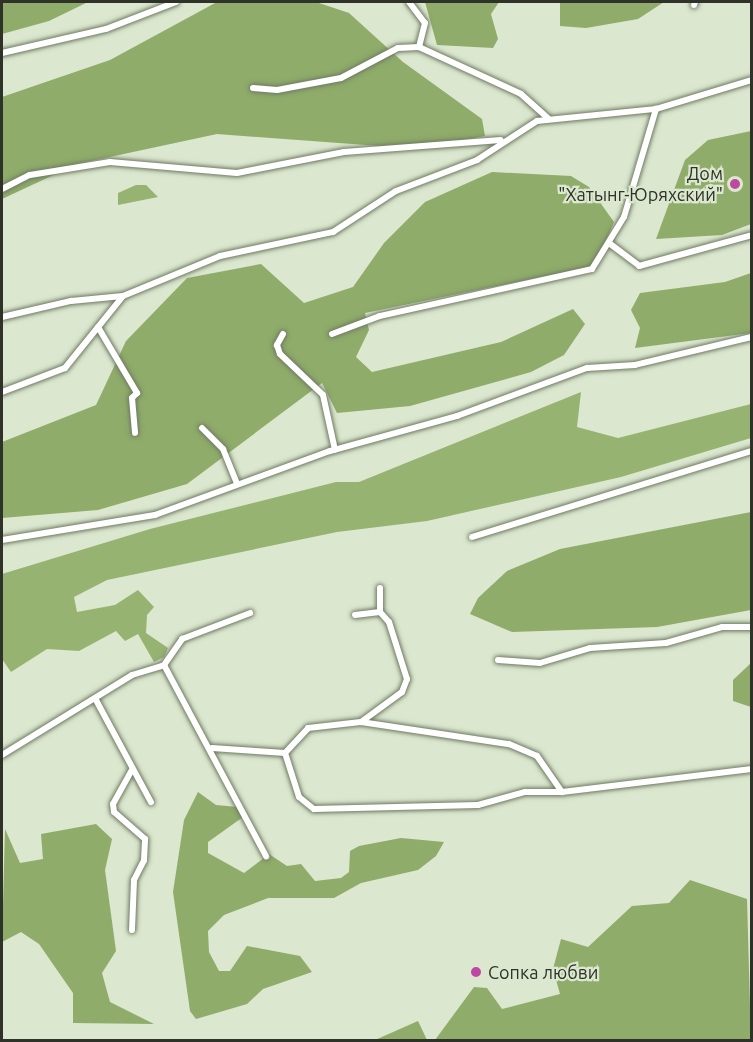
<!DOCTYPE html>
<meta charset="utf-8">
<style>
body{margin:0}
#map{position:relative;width:753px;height:1042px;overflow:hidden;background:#dbe7ce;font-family:Ubuntu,sans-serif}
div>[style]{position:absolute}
.forest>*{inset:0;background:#8fac6a}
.water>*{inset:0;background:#96b371}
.roads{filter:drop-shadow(0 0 2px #707a64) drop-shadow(0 0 2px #707a64)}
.minor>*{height:6px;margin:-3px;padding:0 3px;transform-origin:3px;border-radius:3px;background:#fff}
.dots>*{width:16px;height:16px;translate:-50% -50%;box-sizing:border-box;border:3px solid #dbe7ce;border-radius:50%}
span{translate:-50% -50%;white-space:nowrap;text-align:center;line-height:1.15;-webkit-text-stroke:4.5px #dbe7ce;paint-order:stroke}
.poi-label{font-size:18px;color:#2e3229}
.right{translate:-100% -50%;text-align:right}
.left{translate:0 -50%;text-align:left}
.frame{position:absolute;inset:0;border:3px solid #2e3229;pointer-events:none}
</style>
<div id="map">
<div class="forest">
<div style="clip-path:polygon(2px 2px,88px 2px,49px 21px,2px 34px)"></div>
<div style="clip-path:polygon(217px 2px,316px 2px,349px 13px,403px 62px,482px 119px,485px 136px,428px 147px,393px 147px,217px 134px,77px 164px,2px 199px,2px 97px,110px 60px)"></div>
<div style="clip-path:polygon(425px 2px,499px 2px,491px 14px,498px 39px,493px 48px,437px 45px)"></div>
<div style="clip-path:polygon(560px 2px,664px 2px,638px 19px,586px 28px,560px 26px)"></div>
<div style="clip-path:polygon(751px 131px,751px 224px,722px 235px,656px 239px,685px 160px,708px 140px)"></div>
<div style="clip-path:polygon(492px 172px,571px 176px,589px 187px,614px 222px,598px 260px,590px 267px,365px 313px,369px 330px,356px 357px,372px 372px,501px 342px,573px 309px,585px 324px,564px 355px,531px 372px,410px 406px,337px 413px,322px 383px,187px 484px,98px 510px,2px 518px,2px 442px,96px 405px,126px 341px,187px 278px,261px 264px,304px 303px,353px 287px,384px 243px,425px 202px)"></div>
<div style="clip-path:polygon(751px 273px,751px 333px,635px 348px,640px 328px,631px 310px,640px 293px,725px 282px)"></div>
<div style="clip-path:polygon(751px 512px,751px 610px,657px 627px,512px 632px,470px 614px,478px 598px,507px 571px,560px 549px)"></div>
<div style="clip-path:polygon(751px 663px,752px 707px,751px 707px,733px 701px,733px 680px)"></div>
<div style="clip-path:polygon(198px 792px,216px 805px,238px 807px,243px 817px,208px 842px,208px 853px,244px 873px,269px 854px,287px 866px,301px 864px,315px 881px,341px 878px,349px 872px,350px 851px,359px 846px,401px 838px,444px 842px,436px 856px,418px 870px,361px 883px,334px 898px,268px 898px,224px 915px,208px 931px,209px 952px,219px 971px,230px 971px,247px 946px,300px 956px,312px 972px,263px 989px,247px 1004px,196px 1019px,190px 1011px,173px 892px,184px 820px)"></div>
<div style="clip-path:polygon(96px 824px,112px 839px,105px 870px,116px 951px,102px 973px,110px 1002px,154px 1024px,73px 1023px,73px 993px,39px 944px,21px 932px,2px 942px,5px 829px,20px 863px,43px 859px,41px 834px)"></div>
<div style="clip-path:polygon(690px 880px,747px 899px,751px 1040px,435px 1040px,474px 987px,487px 988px,502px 1009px,560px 994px,553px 969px,561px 939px,588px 947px,632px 906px,669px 903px)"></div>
<div style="clip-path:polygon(418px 1021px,427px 1040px,375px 1040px)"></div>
</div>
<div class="water">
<div style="clip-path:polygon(136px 185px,146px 185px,158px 197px,118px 205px,118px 193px)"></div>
<div style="clip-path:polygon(581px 392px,577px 427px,618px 438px,751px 404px,751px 438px,621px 477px,427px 521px,337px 532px,107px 580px,74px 597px,77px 612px,115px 605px,138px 590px,154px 607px,147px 615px,146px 633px,168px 648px,164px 657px,154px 662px,138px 634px,125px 641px,116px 631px,79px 651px,47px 649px,11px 672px,2px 659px,2px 574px,150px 529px,336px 482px,359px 482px)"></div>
</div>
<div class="roads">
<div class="minor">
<div style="left:409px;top:2px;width:26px;rotate:53deg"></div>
<div style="left:425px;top:23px;width:25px;rotate:104deg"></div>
<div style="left:419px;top:47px;width:112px;rotate:24.7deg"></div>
<div style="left:521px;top:94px;width:36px;rotate:42deg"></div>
<div style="left:694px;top:5px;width:3px;rotate:-72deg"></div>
<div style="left:2px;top:53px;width:107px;rotate:-13deg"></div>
<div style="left:106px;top:29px;width:75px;rotate:-21.1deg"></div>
<div style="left:253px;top:88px;width:24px;rotate:5deg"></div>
<div style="left:277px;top:90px;width:65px;rotate:-10.6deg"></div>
<div style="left:341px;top:78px;width:64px;rotate:-27.8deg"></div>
<div style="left:398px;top:48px;width:21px;rotate:-3deg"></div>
<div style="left:2px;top:189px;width:31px;rotate:-27deg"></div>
<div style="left:30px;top:175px;width:81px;rotate:-9.2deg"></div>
<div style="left:110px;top:162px;width:127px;rotate:5deg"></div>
<div style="left:237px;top:173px;width:109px;rotate:-11.1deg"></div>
<div style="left:344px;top:152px;width:157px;rotate:-4.4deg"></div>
<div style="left:609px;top:243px;width:38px;rotate:37deg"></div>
<div style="left:639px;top:266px;width:117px;rotate:-15.3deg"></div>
<div style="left:2px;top:317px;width:71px;rotate:-13.1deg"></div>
<div style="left:71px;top:301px;width:52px;rotate:-5.5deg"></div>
<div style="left:123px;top:296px;width:105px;rotate:-22.4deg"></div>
<div style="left:220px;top:256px;width:116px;rotate:-12deg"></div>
<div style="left:333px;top:232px;width:75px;rotate:-33.1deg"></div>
<div style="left:396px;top:191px;width:87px;rotate:-20.9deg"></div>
<div style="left:477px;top:160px;width:72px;rotate:-33deg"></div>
<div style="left:537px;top:121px;width:120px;rotate:-5.8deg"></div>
<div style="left:656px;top:109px;width:100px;rotate:-16.8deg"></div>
<div style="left:98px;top:327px;width:77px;rotate:59.4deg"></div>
<div style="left:137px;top:393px;width:7px;rotate:135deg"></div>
<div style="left:132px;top:398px;width:35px;rotate:85deg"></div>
<div style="left:283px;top:334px;width:13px;rotate:119deg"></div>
<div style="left:277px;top:345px;width:9px;rotate:72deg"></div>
<div style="left:280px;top:354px;width:59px;rotate:43.6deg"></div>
<div style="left:323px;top:395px;width:56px;rotate:77.7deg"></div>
<div style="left:332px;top:334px;width:51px;rotate:-20.6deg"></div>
<div style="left:380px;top:316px;width:217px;rotate:-12.5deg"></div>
<div style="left:592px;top:269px;width:61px;rotate:-58.4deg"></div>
<div style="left:624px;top:217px;width:113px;rotate:-73.5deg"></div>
<div style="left:2px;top:392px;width:67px;rotate:-20.9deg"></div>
<div style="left:65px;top:368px;width:92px;rotate:-51.1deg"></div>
<div style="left:202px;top:428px;width:30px;rotate:45deg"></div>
<div style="left:223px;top:449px;width:38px;rotate:68deg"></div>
<div style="left:472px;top:537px;width:293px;rotate:-17.1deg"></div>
<div style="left:2px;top:540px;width:155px;rotate:-9.3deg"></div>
<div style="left:155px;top:515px;width:186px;rotate:-20.1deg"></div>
<div style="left:330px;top:451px;width:132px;rotate:-15.4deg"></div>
<div style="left:457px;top:416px;width:139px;rotate:-20.3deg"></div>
<div style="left:587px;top:368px;width:48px;rotate:-3.6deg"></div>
<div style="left:635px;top:365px;width:120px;rotate:-13.5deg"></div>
<div style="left:380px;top:612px;width:24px;rotate:-90deg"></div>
<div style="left:355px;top:615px;width:25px;rotate:-7deg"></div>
<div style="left:380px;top:612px;width:13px;rotate:48deg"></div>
<div style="left:389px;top:622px;width:60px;rotate:72.5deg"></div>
<div style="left:407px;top:679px;width:14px;rotate:111deg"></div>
<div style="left:402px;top:692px;width:51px;rotate:143.8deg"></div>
<div style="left:498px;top:660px;width:42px;rotate:4.1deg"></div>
<div style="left:540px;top:663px;width:52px;rotate:-16.7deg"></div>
<div style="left:590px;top:648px;width:76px;rotate:-3.8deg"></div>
<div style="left:666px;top:643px;width:58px;rotate:-15.9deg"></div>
<div style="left:722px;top:627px;width:30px"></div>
<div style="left:164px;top:665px;width:32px;rotate:-55deg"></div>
<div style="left:182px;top:639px;width:73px;rotate:-20.9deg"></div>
<div style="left:96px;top:700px;width:116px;rotate:61.7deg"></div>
<div style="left:212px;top:748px;width:73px;rotate:3.9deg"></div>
<div style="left:285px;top:753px;width:34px;rotate:-47deg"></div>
<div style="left:308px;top:728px;width:53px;rotate:-6.5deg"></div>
<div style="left:361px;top:722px;width:150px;rotate:8.5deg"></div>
<div style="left:509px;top:744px;width:30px;rotate:23deg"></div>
<div style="left:537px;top:756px;width:44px;rotate:55.2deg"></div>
<div style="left:285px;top:753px;width:46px;rotate:72.3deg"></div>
<div style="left:299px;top:797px;width:19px;rotate:39deg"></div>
<div style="left:314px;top:809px;width:164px;rotate:-1.4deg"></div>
<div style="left:478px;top:805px;width:49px;rotate:-15.5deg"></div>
<div style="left:525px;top:792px;width:37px"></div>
<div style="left:562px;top:792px;width:191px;rotate:-6.9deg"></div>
<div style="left:2px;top:755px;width:153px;rotate:-31.6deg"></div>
<div style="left:132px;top:675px;width:34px;rotate:-17deg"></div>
<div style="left:164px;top:665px;width:217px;rotate:61.9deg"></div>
<div style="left:132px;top:930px;width:50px;rotate:-87.7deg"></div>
<div style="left:134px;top:880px;width:22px;rotate:-63deg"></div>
<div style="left:144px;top:860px;width:21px;rotate:-87deg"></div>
<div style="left:145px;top:839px;width:41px;rotate:-138.9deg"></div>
<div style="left:114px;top:812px;width:8px;rotate:-97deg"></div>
<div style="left:113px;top:804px;width:39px;rotate:-61deg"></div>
</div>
</div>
<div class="dots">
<div style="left:735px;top:184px;background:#bd49a2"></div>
<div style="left:476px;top:972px;background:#bd49a2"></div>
</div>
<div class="poi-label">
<span class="right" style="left:723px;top:184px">Дом<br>"Хатынг-Юряхский"</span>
<span class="left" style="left:488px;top:972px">Сопка любви</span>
</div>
<div class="frame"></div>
</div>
